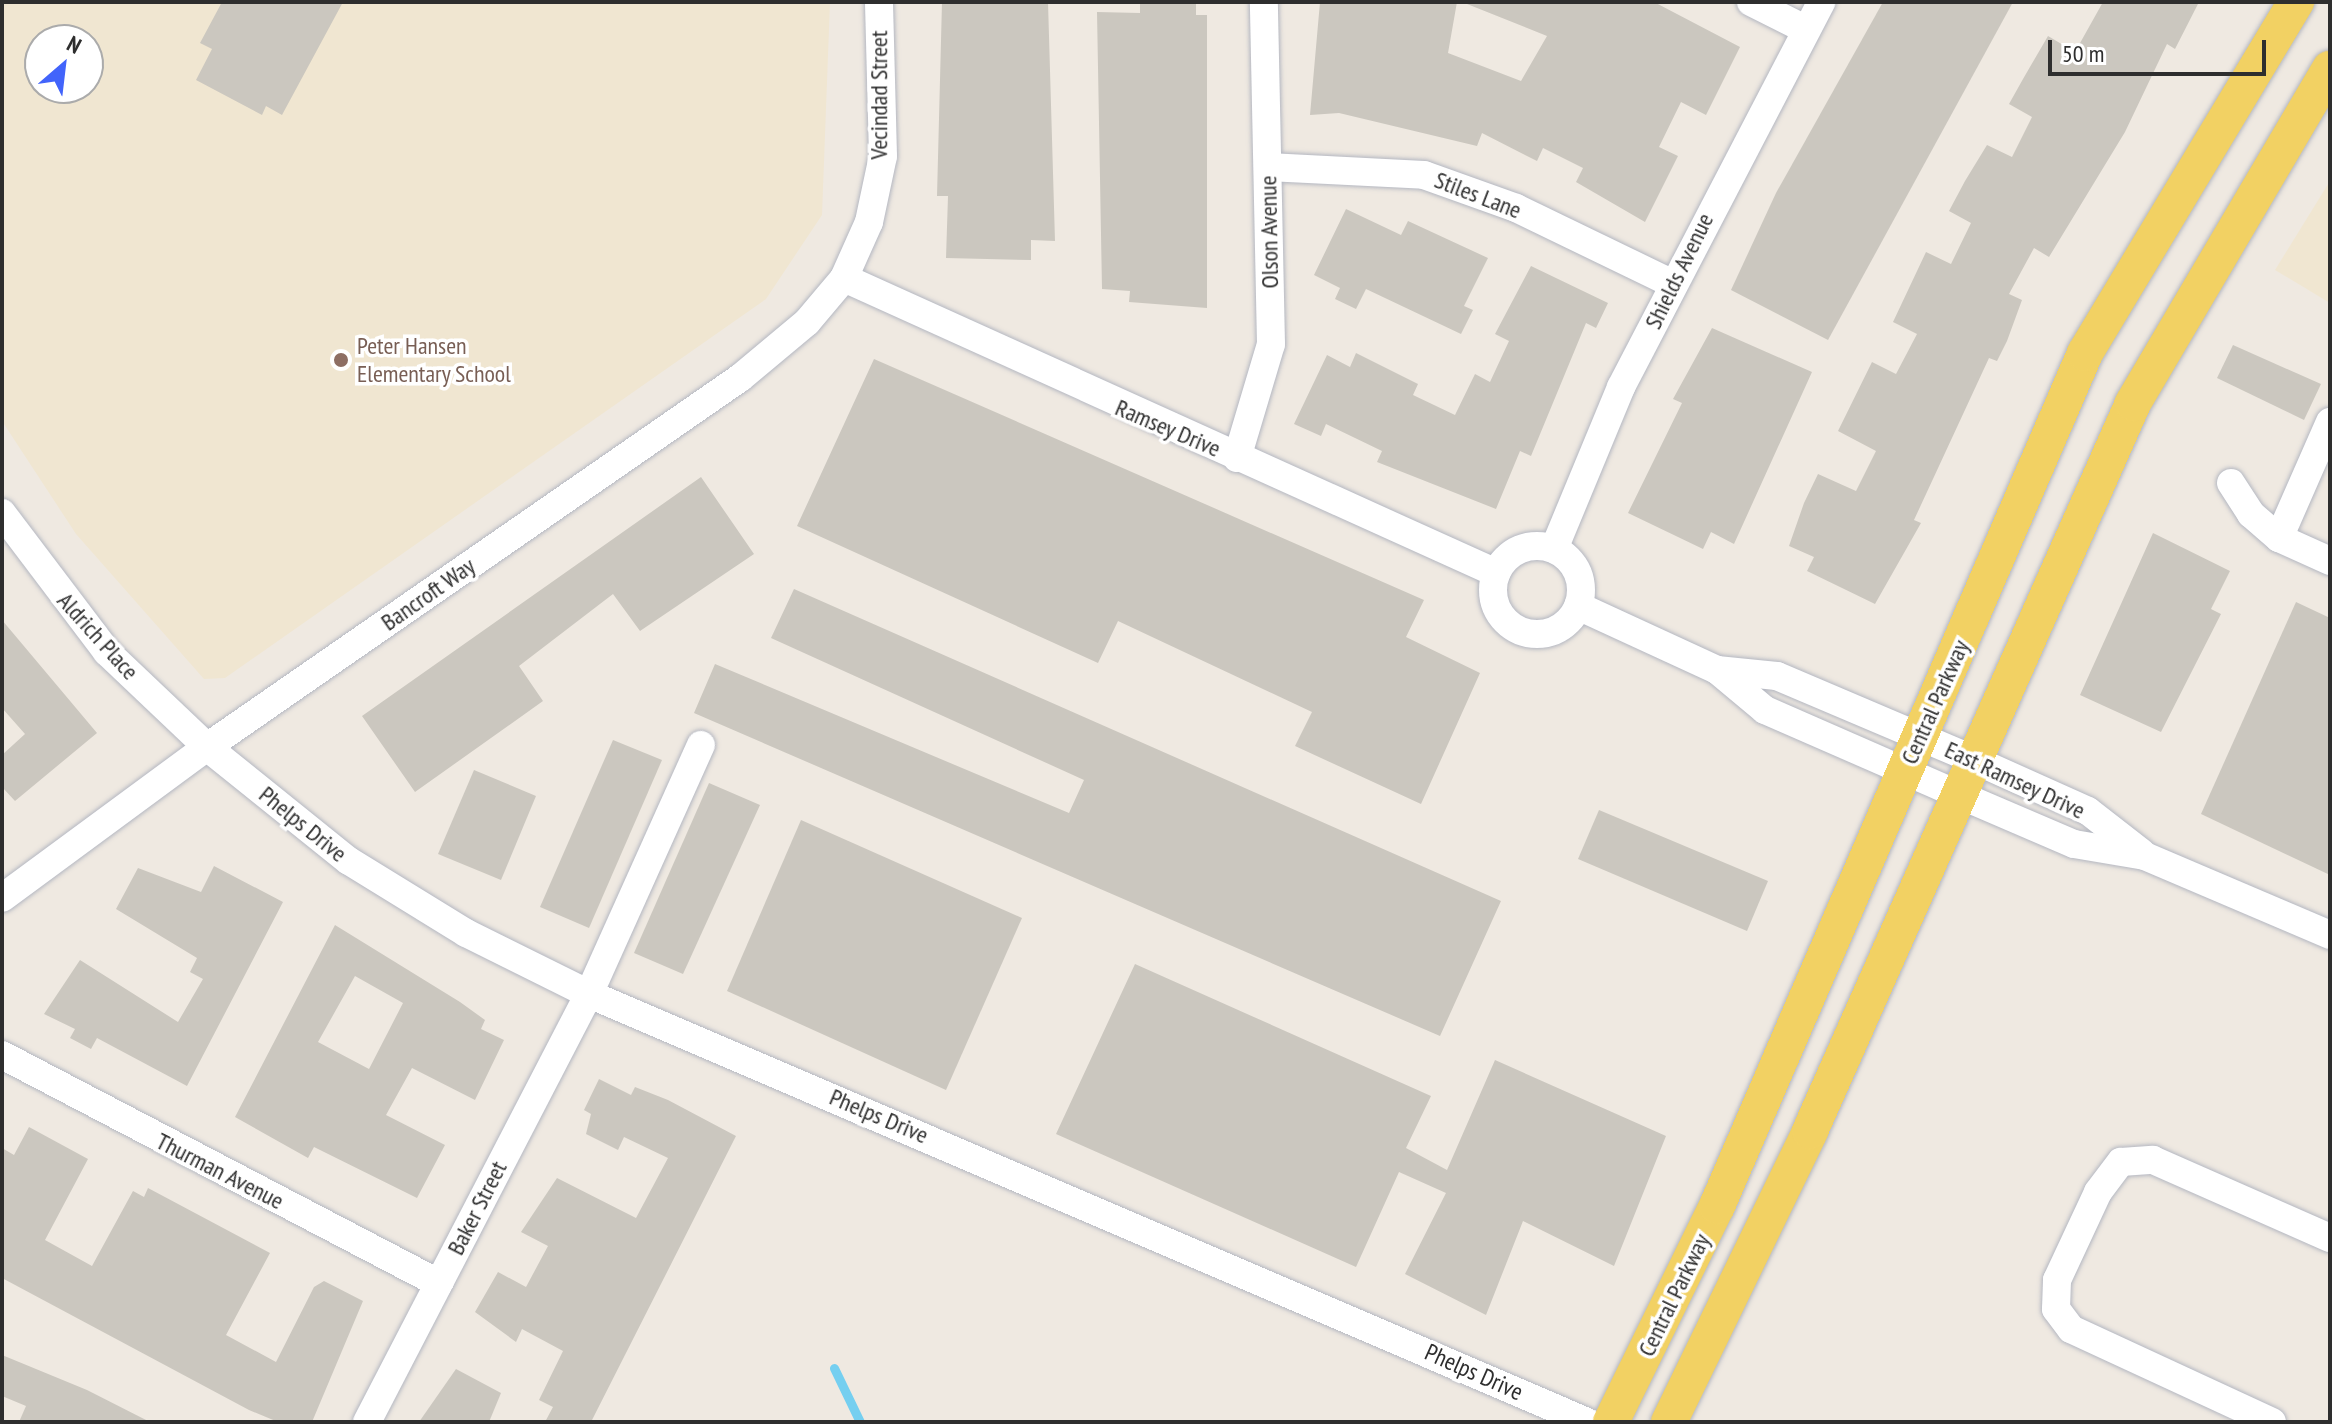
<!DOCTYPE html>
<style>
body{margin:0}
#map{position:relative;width:2332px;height:1424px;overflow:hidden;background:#efe9e1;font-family:"PT Sans Narrow",sans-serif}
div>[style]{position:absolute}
.education>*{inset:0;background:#f0e6d1}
.stream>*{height:9px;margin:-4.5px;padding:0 4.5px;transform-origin:4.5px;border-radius:4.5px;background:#75cff0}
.building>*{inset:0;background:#cbc7bf}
.roads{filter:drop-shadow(0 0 2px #b4b7c1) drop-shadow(0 0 2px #b4b7c1)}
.minor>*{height:28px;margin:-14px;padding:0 14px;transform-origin:14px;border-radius:14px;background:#fff}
.minor>.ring{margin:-14px;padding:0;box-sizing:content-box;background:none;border:28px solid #fff;border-radius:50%}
.major>*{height:36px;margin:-18px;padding:0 18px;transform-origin:18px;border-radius:18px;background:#f2d163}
.dots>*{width:22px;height:22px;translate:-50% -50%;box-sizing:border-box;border:4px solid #fff;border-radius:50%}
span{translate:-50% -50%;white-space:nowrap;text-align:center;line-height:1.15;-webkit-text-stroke:7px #fff;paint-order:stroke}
.street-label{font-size:24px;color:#2e2e2e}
.education-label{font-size:24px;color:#785e54}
.left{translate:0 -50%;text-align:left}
.frame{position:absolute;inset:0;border:4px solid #2e2e2e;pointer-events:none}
.north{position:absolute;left:24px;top:24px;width:80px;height:80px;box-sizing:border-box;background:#fff;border:2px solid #ababab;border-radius:50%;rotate:28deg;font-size:22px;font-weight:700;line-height:32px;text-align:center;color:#2e2e2e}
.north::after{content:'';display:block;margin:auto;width:28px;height:36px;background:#4264fb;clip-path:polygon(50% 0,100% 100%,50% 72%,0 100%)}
.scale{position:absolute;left:2048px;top:40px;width:218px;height:36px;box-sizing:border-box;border:4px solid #2e2e2e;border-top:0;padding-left:10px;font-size:24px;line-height:28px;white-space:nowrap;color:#2e2e2e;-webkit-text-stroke:6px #fff;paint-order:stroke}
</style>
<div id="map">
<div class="education">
<div style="clip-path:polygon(evenodd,2px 2px,830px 2px,822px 215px,766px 299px,225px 678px,204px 679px,76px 534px,2px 421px,2px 2px,40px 40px,88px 40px,88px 88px,40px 88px,40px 40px)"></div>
<div style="clip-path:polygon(2330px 181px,2330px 303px,2275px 270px)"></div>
</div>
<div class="stream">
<div style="left:834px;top:1368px;width:60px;rotate:64.3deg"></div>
</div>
<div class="building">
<div style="clip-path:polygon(222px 2px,343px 2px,282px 115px,266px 106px,262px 115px,196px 80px,212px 49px,200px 43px)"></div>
<div style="clip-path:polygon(942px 2px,1048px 2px,1055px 241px,1031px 240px,1031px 260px,946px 258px,948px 196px,937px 196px)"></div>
<div style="clip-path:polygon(1140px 2px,1196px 2px,1196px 15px,1207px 15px,1207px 308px,1129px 302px,1130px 291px,1102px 289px,1097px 12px,1140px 13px)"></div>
<div style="clip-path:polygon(1320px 2px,1457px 2px,1448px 53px,1521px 81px,1547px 36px,1462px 2px,1654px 2px,1740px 47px,1706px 115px,1681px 102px,1659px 147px,1678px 156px,1645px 222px,1576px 182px,1583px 168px,1543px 148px,1537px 161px,1482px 133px,1477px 146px,1339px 113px,1310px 115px)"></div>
<div style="clip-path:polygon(1883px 2px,2013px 2px,1828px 340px,1731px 290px,1776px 193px)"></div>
<div style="clip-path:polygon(2103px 2px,2199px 2px,2175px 49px,2167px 44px,2125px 132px,2049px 257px,2034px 248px,2009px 294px,2022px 300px,2007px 341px,1997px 361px,1989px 358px,1914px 520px,1921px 523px,1875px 604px,1807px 571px,1814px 557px,1789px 546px,1804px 503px,1818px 474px,1856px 491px,1876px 451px,1838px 431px,1872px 362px,1896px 374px,1917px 334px,1893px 322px,1926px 252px,1951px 264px,1971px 223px,1949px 211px,1965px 181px,1987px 145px,2012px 157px,2032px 117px,2009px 104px,2023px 79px,2048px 36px,2075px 52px)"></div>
<div style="clip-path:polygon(1346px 209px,1401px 235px,1408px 221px,1488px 258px,1464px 306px,1473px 310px,1461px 334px,1366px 289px,1356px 309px,1335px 299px,1340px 288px,1314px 275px)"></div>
<div style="clip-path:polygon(1531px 266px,1608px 303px,1596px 328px,1586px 323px,1531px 456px,1520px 451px,1496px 509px,1377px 462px,1382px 451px,1326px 424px,1321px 436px,1294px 424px,1327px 355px,1350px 367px,1356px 353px,1418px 384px,1413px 395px,1455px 415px,1475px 374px,1490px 382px,1509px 341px,1495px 334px)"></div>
<div style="clip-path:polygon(1712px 328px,1812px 372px,1734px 544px,1711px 532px,1703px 549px,1628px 513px,1682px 403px,1673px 399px)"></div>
<div style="clip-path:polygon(2233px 345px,2321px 384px,2304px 420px,2217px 378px)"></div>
<div style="clip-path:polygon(874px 359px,1424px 600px,1406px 637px,1480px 673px,1421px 804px,1295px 746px,1312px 712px,1118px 621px,1098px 663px,797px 526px)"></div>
<div style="clip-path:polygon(701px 477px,754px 554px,640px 631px,613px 594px,519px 666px,543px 701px,415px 792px,362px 716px)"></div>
<div style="clip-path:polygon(2153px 533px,2230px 571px,2211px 609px,2221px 614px,2161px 732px,2080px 695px)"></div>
<div style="clip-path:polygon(794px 589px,1501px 901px,1440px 1036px,694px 713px,715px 664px,1069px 813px,1084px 780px,771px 638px)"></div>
<div style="clip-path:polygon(2296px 602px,2330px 618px,2330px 875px,2201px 814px)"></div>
<div style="clip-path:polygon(2px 620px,97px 733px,15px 801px,2px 787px,2px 755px,25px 734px,2px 708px)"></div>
<div style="clip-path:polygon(613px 740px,662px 760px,589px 928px,540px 907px)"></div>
<div style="clip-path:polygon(474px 770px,536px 796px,501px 880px,438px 854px)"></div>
<div style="clip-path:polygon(709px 783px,760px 805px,683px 974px,634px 953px)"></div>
<div style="clip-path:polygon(1599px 810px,1768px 881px,1747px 931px,1578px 859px)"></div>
<div style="clip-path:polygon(801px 820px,1022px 918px,946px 1090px,727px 991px)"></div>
<div style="clip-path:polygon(214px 866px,283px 902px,187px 1086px,97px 1038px,91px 1049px,70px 1038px,75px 1029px,44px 1014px,80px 960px,178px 1022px,203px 979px,190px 972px,197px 958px,116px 909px,138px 868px,201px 892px)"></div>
<div style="clip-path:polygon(evenodd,335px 925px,460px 1002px,485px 1020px,481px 1029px,504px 1040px,475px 1100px,412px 1068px,386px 1115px,445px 1145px,417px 1198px,314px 1147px,308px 1158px,235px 1117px,335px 925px,355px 976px,403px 1003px,369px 1069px,318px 1042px,355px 976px)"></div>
<div style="clip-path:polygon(1135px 964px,1431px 1096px,1406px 1148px,1447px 1170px,1495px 1060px,1666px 1136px,1614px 1266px,1523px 1221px,1486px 1315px,1405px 1274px,1446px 1193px,1399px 1172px,1356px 1267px,1056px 1134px)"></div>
<div style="clip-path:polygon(599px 1079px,631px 1095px,635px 1087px,668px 1100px,736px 1136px,591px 1422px,545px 1422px,553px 1407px,539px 1400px,563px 1351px,522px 1329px,516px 1342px,475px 1312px,498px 1272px,526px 1287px,548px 1246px,521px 1232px,557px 1178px,636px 1218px,668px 1158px,624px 1137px,618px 1150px,586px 1134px,591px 1114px,584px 1110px)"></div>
<div style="clip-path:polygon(29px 1127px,88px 1159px,45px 1240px,92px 1266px,133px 1191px,144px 1197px,148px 1188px,270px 1253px,226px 1335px,276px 1362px,314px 1287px,324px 1281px,363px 1301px,312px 1422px,278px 1422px,249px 1410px,2px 1278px,2px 1148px,14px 1155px)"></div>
<div style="clip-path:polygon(2px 1355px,87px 1390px,150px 1422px,19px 1422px,26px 1406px,2px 1396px)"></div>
<div style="clip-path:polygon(456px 1369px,501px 1393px,489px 1422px,419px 1422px)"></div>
</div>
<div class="roads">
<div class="minor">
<div style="left:1751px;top:2px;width:60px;rotate:26.6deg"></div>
<div style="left:1268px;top:167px;width:156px;rotate:2.9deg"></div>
<div style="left:1424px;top:175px;width:98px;rotate:19.7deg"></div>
<div style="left:1516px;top:208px;width:174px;rotate:25.8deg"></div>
<div style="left:844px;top:278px;width:716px;rotate:24.34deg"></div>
<div style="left:1237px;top:458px;width:119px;rotate:-73.4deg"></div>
<div style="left:1271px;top:344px;width:342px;rotate:-91.2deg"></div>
<div style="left:2231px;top:483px;width:37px;rotate:57deg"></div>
<div style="left:2251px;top:514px;width:37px;rotate:41deg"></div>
<div style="left:2279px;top:538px;width:56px;rotate:24.3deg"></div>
<div style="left:2px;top:513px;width:174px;rotate:52.9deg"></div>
<div style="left:107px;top:652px;width:138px;rotate:43.5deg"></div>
<div style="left:207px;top:747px;width:182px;rotate:38.8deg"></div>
<div style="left:349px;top:861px;width:137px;rotate:31.6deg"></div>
<div style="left:466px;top:933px;width:137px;rotate:26.4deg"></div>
<div style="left:589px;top:994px;width:1086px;rotate:23.21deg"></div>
<div style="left:2279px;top:538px;width:127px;rotate:-66.3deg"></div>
<div class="ring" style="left:1493px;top:546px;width:60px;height:60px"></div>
<div style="left:1554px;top:549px;width:175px;rotate:-67.5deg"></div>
<div style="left:1621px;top:387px;width:434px;rotate:-62.5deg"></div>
<div style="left:1578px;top:606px;width:153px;rotate:24.7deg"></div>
<div style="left:1717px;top:670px;width:60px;rotate:5.7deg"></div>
<div style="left:1777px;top:676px;width:210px;rotate:23deg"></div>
<div style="left:1970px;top:758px;width:129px;rotate:24.2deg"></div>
<div style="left:2088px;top:811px;width:68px;rotate:37.9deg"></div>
<div style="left:1717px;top:670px;width:62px;rotate:39.8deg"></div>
<div style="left:1765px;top:710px;width:207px;rotate:23.6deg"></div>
<div style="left:1955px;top:793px;width:129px;rotate:23.2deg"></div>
<div style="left:2074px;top:844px;width:72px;rotate:9.6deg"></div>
<div style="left:2145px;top:856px;width:201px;rotate:23.1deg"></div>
<div style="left:2px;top:898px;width:255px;rotate:-36.4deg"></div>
<div style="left:207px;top:747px;width:648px;rotate:-34.7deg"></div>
<div style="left:740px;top:378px;width:87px;rotate:-39.9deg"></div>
<div style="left:807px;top:322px;width:57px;rotate:-49.9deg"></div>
<div style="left:844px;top:278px;width:61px;rotate:-65.9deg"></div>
<div style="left:869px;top:222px;width:67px;rotate:-78deg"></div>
<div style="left:883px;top:156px;width:154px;rotate:-91.5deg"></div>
<div style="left:2px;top:1055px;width:493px;rotate:27.6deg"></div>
<div style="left:367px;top:1422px;width:482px;rotate:-62.6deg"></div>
<div style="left:589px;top:994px;width:273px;rotate:-65.8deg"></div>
<div style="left:2272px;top:1422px;width:221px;rotate:-155.2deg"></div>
<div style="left:2071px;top:1329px;width:25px;rotate:-127deg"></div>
<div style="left:2056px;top:1309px;width:29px;rotate:-88deg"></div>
<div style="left:2057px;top:1280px;width:97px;rotate:-65deg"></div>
<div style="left:2098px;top:1192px;width:38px;rotate:-53deg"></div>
<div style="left:2121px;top:1162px;width:32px;rotate:-4deg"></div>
<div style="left:2153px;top:1160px;width:193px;rotate:23.8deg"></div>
</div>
<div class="major">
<div style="left:1611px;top:1422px;width:241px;rotate:-63.9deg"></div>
<div style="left:1717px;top:1206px;width:929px;rotate:-66.66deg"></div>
<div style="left:2085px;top:353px;width:410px;rotate:-59deg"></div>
<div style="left:1669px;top:1422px;width:323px;rotate:-64.1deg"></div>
<div style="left:1810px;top:1131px;width:796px;rotate:-66.07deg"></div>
<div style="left:2133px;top:403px;width:388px;rotate:-59.5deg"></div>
</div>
</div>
<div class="dots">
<div style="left:341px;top:360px;background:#8d6e63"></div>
</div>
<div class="street-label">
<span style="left:879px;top:95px;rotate:-90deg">Vecindad Street</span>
<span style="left:1478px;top:195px;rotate:21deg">Stiles Lane</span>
<span style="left:1269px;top:232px;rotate:-91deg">Olson Avenue</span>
<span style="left:1679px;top:271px;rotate:-64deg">Shields Avenue</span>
<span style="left:1168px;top:428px;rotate:23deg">Ramsey Drive</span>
<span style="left:428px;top:594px;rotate:-35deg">Bancroft Way</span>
<span style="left:98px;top:636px;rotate:48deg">Aldrich Place</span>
<span style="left:1935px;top:702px;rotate:-66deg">Central Parkway</span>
<span style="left:2015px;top:780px;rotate:25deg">East Ramsey Drive</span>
<span style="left:303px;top:824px;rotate:39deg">Phelps Drive</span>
<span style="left:879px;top:1116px;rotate:23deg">Phelps Drive</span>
<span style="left:220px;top:1171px;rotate:27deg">Thurman Avenue</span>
<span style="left:477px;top:1208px;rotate:-63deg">Baker Street</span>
<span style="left:1674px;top:1295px;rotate:-64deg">Central Parkway</span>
<span style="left:1474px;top:1372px;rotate:24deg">Phelps Drive</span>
</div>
<div class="education-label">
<span class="left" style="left:357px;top:360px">Peter Hansen<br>Elementary School</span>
</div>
<div class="frame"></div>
<div class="north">N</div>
<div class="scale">50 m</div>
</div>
